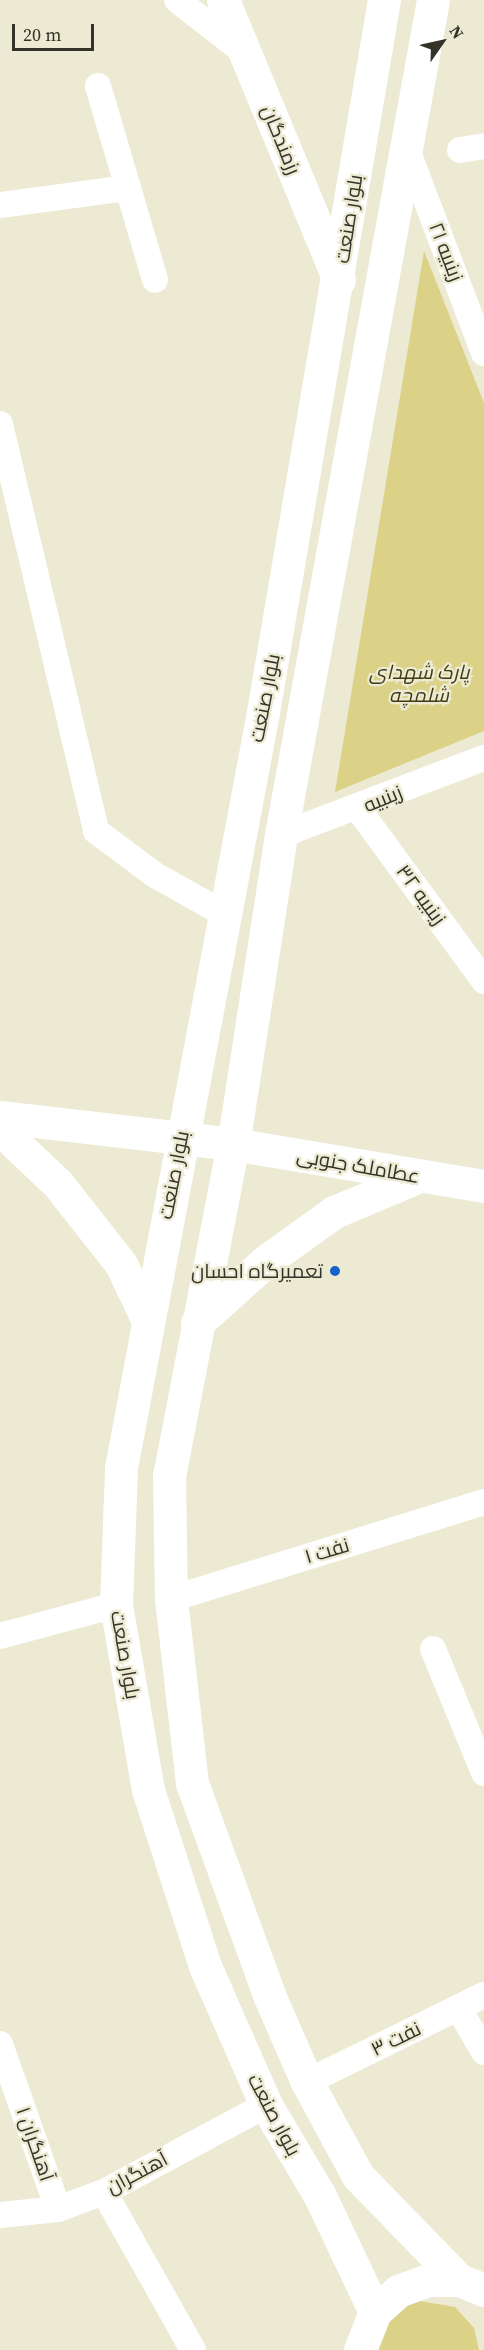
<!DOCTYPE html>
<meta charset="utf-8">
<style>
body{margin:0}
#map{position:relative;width:484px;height:2350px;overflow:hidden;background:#ecead2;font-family:"Source Serif 4",Cairo,serif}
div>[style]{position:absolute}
.green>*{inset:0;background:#dbd288}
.street>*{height:26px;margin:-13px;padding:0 13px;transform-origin:13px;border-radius:13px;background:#fff}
.secondary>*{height:33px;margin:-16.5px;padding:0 16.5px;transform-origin:16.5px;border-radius:16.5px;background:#fff}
.dots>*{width:16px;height:16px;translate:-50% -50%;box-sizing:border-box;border:3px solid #ecead2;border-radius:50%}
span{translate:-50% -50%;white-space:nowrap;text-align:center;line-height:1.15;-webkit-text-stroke:4.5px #ecead2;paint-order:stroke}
.street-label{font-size:20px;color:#34332a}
.park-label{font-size:20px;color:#403a11;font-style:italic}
.poi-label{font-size:20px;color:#34332a}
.right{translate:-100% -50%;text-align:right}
.north{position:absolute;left:412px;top:12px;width:60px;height:60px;-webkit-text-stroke:4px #ecead2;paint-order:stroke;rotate:56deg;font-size:16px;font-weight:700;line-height:24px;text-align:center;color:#34332a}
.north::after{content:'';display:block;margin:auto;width:21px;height:27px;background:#34332a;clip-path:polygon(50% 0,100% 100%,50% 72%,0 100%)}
.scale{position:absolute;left:12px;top:24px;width:82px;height:27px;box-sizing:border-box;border:3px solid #34332a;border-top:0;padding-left:8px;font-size:18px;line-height:21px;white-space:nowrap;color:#34332a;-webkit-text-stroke:4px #ecead2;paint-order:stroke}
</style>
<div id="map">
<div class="green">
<div style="clip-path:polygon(424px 251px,484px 403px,484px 731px,335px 792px)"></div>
<div style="clip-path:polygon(414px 2300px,455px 2307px,474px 2328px,479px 2350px,374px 2350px,382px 2322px)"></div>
</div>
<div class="street">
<div style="left:177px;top:0;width:86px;rotate:37.9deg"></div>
<div style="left:98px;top:86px;width:202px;rotate:73.6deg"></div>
<div style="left:460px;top:150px;width:24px;rotate:-9deg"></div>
<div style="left:408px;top:152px;width:215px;rotate:69.3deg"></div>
<div style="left:0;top:205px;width:129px;rotate:-7.6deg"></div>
<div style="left:0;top:424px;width:418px;rotate:76.7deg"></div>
<div style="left:96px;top:831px;width:74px;rotate:36.7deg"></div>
<div style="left:155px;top:875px;width:76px;rotate:29.3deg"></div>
<div style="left:359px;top:810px;width:212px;rotate:53.8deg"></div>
<div style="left:281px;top:835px;width:217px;rotate:-20.8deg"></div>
<div style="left:171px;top:1599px;width:328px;rotate:-17.2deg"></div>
<div style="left:0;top:1636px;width:120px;rotate:-15deg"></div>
<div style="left:433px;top:1649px;width:134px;rotate:67.6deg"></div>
<div style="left:459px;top:2009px;width:50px;rotate:59.8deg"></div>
<div style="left:0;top:2044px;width:175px;rotate:70.6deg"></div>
<div style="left:307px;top:2082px;width:197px;rotate:-26.2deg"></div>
<div style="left:104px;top:2192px;width:181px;rotate:60.6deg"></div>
<div style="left:0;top:2215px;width:58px;rotate:-5.9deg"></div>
<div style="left:58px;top:2209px;width:49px;rotate:-20.3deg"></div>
<div style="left:104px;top:2192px;width:184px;rotate:-28.2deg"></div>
</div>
<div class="secondary">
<div style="left:223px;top:0;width:303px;rotate:67.5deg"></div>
<div style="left:433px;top:0;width:849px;rotate:100.32deg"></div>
<div style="left:281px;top:835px;width:313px;rotate:98.8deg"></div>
<div style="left:233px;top:1144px;width:337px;rotate:100.9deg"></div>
<div style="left:169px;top:1475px;width:124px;rotate:89.1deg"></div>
<div style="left:171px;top:1599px;width:185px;rotate:83.5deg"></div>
<div style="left:192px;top:1783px;width:226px;rotate:70deg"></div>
<div style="left:269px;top:1995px;width:95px;rotate:66.4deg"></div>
<div style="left:307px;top:2082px;width:107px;rotate:61.5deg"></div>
<div style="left:358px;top:2176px;width:145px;rotate:45.8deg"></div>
<div style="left:0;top:1117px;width:235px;rotate:6.6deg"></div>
<div style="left:233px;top:1144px;width:254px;rotate:9.5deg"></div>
<div style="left:0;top:1129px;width:80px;rotate:43.5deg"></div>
<div style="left:58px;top:1184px;width:102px;rotate:51.8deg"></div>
<div style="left:121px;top:1264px;width:61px;rotate:64.7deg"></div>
<div style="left:197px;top:1323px;width:93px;rotate:-41.9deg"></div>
<div style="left:266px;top:1261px;width:84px;rotate:-35.8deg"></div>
<div style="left:334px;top:1212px;width:93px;rotate:-22.7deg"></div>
<div style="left:375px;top:2312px;width:128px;rotate:-115.4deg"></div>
<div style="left:320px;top:2196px;width:106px;rotate:-120.7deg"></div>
<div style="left:266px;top:2105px;width:152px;rotate:-113.7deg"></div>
<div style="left:205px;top:1966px;width:185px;rotate:-107.9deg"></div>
<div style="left:148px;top:1790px;width:188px;rotate:-99.8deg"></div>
<div style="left:116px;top:1605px;width:137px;rotate:-87.9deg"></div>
<div style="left:121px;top:1468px;width:769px;rotate:-79.36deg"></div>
<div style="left:263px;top:712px;width:722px;rotate:-80.36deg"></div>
<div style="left:360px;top:2350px;width:41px;rotate:-68.5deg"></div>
<div style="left:375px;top:2312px;width:31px;rotate:-42deg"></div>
<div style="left:398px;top:2291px;width:32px;rotate:-20deg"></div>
<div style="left:428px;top:2280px;width:31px"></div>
<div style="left:459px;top:2280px;width:27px;rotate:22deg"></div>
</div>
<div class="dots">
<div style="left:335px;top:1271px;background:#1762cd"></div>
</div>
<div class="street-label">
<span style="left:281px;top:140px;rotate:68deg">رزمندگان</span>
<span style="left:349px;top:219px;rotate:-81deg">بلوار صنعت</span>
<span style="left:446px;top:252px;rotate:69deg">زینبیه ۲۱</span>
<span style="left:265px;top:698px;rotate:-79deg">بلوار صنعت</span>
<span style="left:383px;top:799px;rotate:-22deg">زینبیه</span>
<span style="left:421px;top:895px;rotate:54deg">زینبیه ۳۲</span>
<span style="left:358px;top:1166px;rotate:10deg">عطاملک جنوبی</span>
<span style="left:174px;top:1175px;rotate:-79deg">بلوار صنعت</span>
<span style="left:327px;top:1551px;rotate:-17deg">نفت ۱</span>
<span style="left:125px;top:1655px;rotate:80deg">بلوار صنعت</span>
<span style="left:396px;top:2039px;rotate:-26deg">نفت ۳</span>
<span style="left:274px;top:2115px;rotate:62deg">بلوار صنعت</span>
<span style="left:35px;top:2144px;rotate:71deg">آهنگران ۱</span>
<span style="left:137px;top:2173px;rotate:-28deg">آهنگران</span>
</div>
<div class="park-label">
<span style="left:419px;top:684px">پارک شهدای<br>شلمچه</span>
</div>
<div class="poi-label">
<span class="right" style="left:323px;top:1271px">تعمیرگاه احسان</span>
</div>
<div class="north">N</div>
<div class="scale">20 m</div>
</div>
